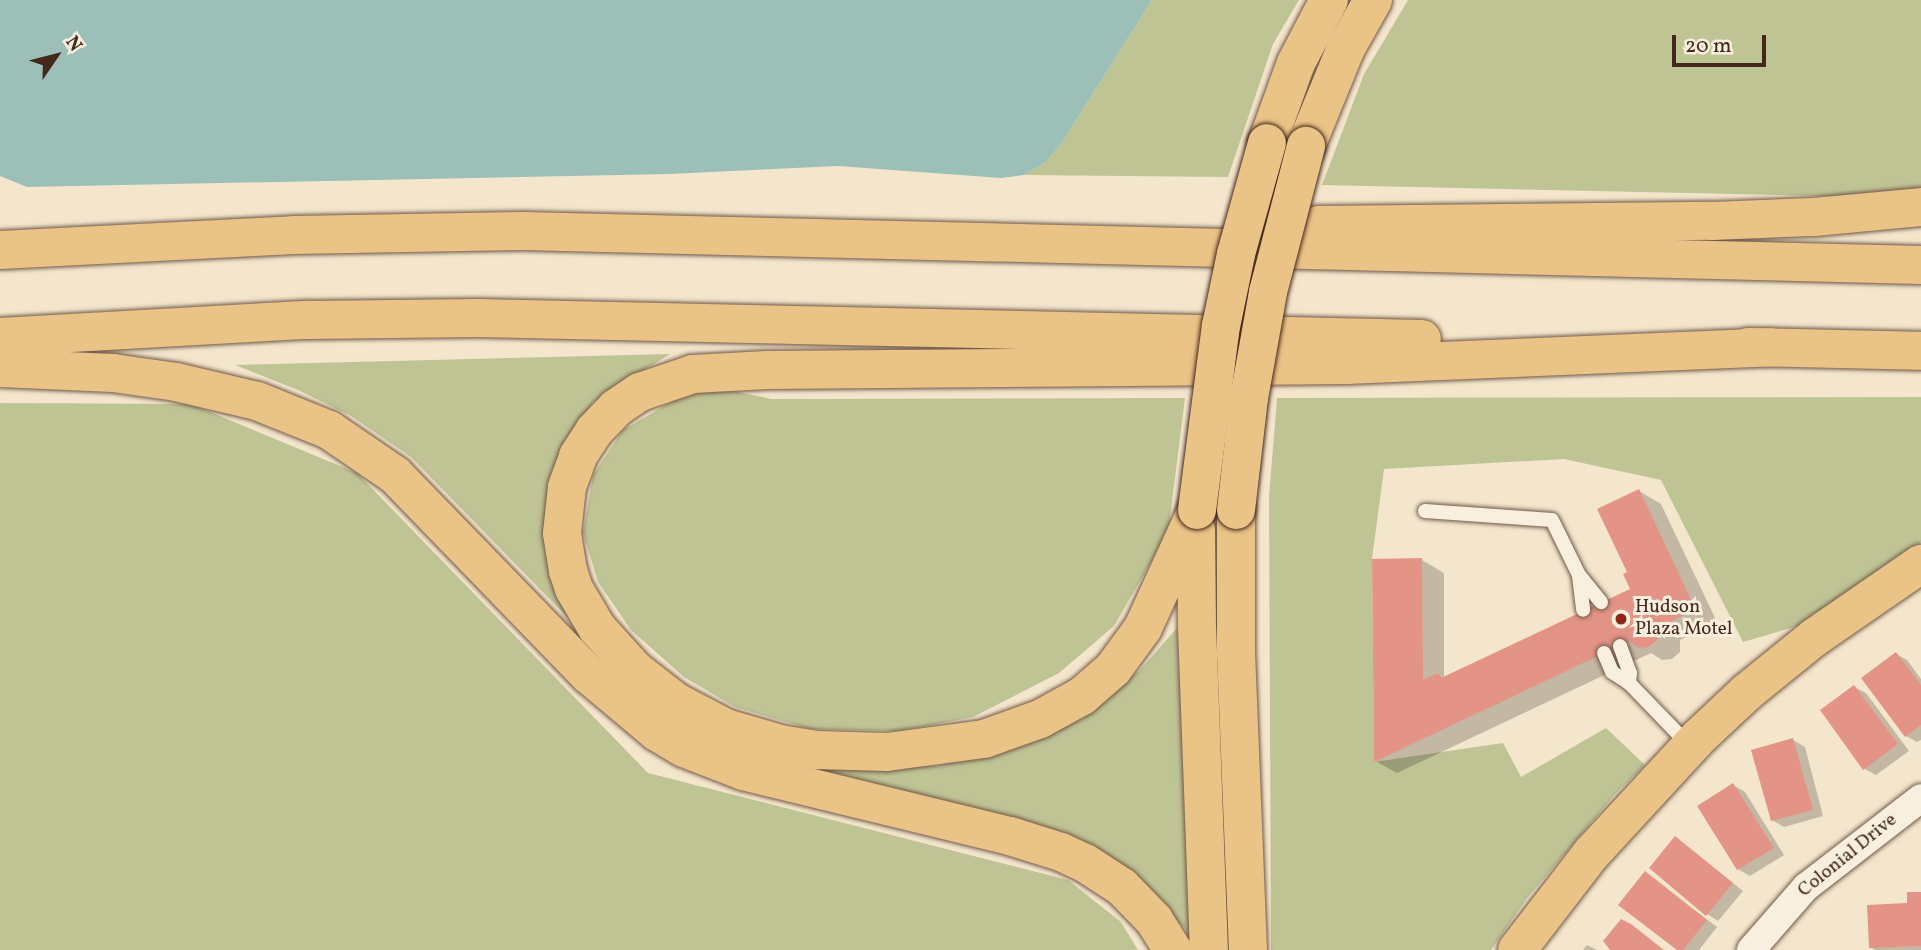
<!DOCTYPE html>
<style>
body{margin:0}
#map{position:relative;width:1921px;height:950px;overflow:hidden;background:#f4e6cc;font-family:Vollkorn,serif}
div>[style]{position:absolute}
.green>*{inset:0;background:#bfc495}
.water>*{inset:0;background:#9cc0b7}
.shadow>*{inset:0;background:#0003}
.building>*{inset:0;background:#e39486}
.roads{filter:drop-shadow(0 0 2px #715848) drop-shadow(0 0 2px #715848)}
.service>*{height:14px;margin:-7px;padding:0 7px;transform-origin:7px;border-radius:7px;background:#f8efde}
.minor>*{height:28px;margin:-14px;padding:0 14px;transform-origin:14px;border-radius:14px;background:#f8efde}
.trunk>*{height:38px;margin:-19px;padding:0 19px;transform-origin:19px;border-radius:19px;background:#eac386}
.bridges{filter:drop-shadow(0 0 2px #45281c) drop-shadow(0 0 2px #45281c)}
.trunk-bridge>*{height:38px;margin:-19px;padding:0 19px;transform-origin:19px;border-radius:19px;background:#eac386}
.dots>*{width:19px;height:19px;translate:-50% -50%;box-sizing:border-box;border:4px solid #f8efde;border-radius:50%}
span{translate:-50% -50%;white-space:nowrap;text-align:center;line-height:1.15;-webkit-text-stroke:6px #f8efde;paint-order:stroke}
.poi-label{font-size:19px;color:#45281c}
.left{translate:0 -50%;text-align:left}
.street-label{font-size:19px;color:#45281c}
.north{position:absolute;left:21px;top:21px;width:70px;height:70px;-webkit-text-stroke:5px #f8efde;paint-order:stroke;rotate:55deg;font-size:19px;font-weight:700;line-height:28px;text-align:center;color:#45281c}
.north::after{content:'';display:block;margin:auto;width:24px;height:32px;background:#45281c;clip-path:polygon(50% 0,100% 100%,50% 72%,0 100%)}
.scale{position:absolute;left:1672px;top:35px;width:94px;height:32px;box-sizing:border-box;border:4px solid #45281c;border-top:0;padding-left:9px;font-size:21px;line-height:24px;white-space:nowrap;color:#45281c;-webkit-text-stroke:5px #f8efde;paint-order:stroke}
</style>
<div id="map">
<div class="green">
<div style="clip-path:polygon(1152px 0,1299px 0,1273px 44px,1228px 177px,1024px 175px,1046px 162px,1061px 144px)"></div>
<div style="clip-path:polygon(1408px 0,1921px 0,1921px 188px,1871px 197px,1322px 185px,1364px 74px)"></div>
<div style="clip-path:polygon(670px 354px,593px 402px,562px 454px,574px 624px,411px 457px,351px 416px,298px 390px,235px 365px)"></div>
<div style="clip-path:polygon(713px 387px,772px 399px,1185px 398px,1168px 533px,1114px 626px,1059px 673px,973px 717px,901px 731px,810px 729px,735px 707px,684px 677px,631px 630px,598px 582px,583px 533px,593px 475px,623px 430px,673px 401px)"></div>
<div style="clip-path:polygon(1921px 397px,1921px 542px,1805px 624px,1743px 642px,1661px 480px,1564px 459px,1384px 469px,1372px 559px,1374px 762px,1503px 743px,1521px 777px,1606px 728px,1645px 765px,1617px 792px,1528px 897px,1491px 950px,1271px 950px,1269px 497px,1277px 398px)"></div>
<div style="clip-path:polygon(0 403px,191px 404px,357px 473px,648px 773px,1068px 880px,1121px 922px,1138px 950px,0 950px)"></div>
<div style="clip-path:polygon(1177px 628px,1193px 937px,1135px 877px,776px 766px,937px 766px,1052px 733px,1139px 671px)"></div>
</div>
<div class="water">
<div style="clip-path:polygon(0 0,1152px 0,1061px 144px,1046px 162px,1024px 175px,1001px 178px,838px 166px,669px 174px,27px 187px,0 176px)"></div>
</div>
<div class="shadow">
<div style="clip-path:polygon(1639px 491px,1661px 504px,1717px 622px,1680px 640px,1680px 652px,1672px 659px,1662px 660px,1651px 653px,1397px 773px,1375px 761px,1422px 560px,1444px 573px,1444px 678px,1632px 589px,1629px 573px)"></div>
<div style="clip-path:polygon(1896px 654px,1907px 660px,1921px 679px,1921px 740px,1917px 742px,1906px 736px)"></div>
<div style="clip-path:polygon(1854px 687px,1866px 693px,1909px 751px,1876px 775px,1865px 769px)"></div>
<div style="clip-path:polygon(1793px 740px,1805px 747px,1823px 816px,1784px 827px,1772px 820px)"></div>
<div style="clip-path:polygon(1733px 785px,1745px 792px,1784px 855px,1750px 876px,1738px 869px)"></div>
<div style="clip-path:polygon(1676px 838px,1743px 891px,1718px 921px,1707px 914px)"></div>
<div style="clip-path:polygon(1645px 873px,1717px 927px,1699px 950px,1679px 950px)"></div>
<div style="clip-path:polygon(1921px 894px,1921px 950px,1875px 950px,1870px 947px)"></div>
<div style="clip-path:polygon(1587px 945px,1597px 950px,1583px 950px)"></div>
</div>
<div class="building">
<div style="clip-path:polygon(1639px 489px,1696px 610px,1658px 627px,1658px 639px,1649px 647px,1638px 648px,1630px 641px,1374px 762px,1372px 559px,1422px 558px,1423px 680px,1438px 673px,1441px 678px,1630px 589px,1623px 574px,1627px 572px,1597px 509px)"></div>
<div style="clip-path:polygon(1896px 652px,1921px 685px,1921px 725px,1905px 737px,1861px 678px)"></div>
<div style="clip-path:polygon(1854px 685px,1898px 744px,1863px 770px,1820px 710px)"></div>
<div style="clip-path:polygon(1793px 738px,1813px 810px,1771px 821px,1751px 750px)"></div>
<div style="clip-path:polygon(1733px 783px,1774px 848px,1737px 870px,1697px 806px)"></div>
<div style="clip-path:polygon(1675px 836px,1733px 883px,1706px 916px,1649px 868px)"></div>
<div style="clip-path:polygon(1645px 871px,1707px 920px,1683px 950px,1677px 950px,1618px 905px)"></div>
<div style="clip-path:polygon(1907px 892px,1921px 892px,1921px 946px,1869px 948px,1867px 905px,1907px 903px)"></div>
<div style="clip-path:polygon(1621px 919px,1631px 924px,1664px 950px,1610px 950px,1603px 941px)"></div>
</div>
<div class="roads">
<div class="service">
<div style="left:1425px;top:511px;width:127px;rotate:4.1deg"></div>
<div style="left:1552px;top:520px;width:61px;rotate:63.9deg"></div>
<div style="left:1579px;top:575px;width:35px;rotate:51deg"></div>
<div style="left:1579px;top:576px;width:34px;rotate:83deg"></div>
<div style="left:1620px;top:646px;width:29px;rotate:70deg"></div>
<div style="left:1630px;top:673px;width:10px;rotate:96deg"></div>
<div style="left:1604px;top:653px;width:21px;rotate:67deg"></div>
<div style="left:1612px;top:672px;width:20px;rotate:33deg"></div>
<div style="left:1629px;top:683px;width:86px;rotate:45.9deg"></div>
</div>
<div class="minor">
<div style="left:1751px;top:950px;width:84px;rotate:-48.9deg"></div>
<div style="left:1806px;top:887px;width:145px;rotate:-37.7deg"></div>
</div>
<div class="trunk">
<div style="left:1267px;top:143px;width:85px;rotate:-70.1deg"></div>
<div style="left:1296px;top:63px;width:71px;rotate:-62.4deg"></div>
<div style="left:1306px;top:146px;width:106px;rotate:-67.8deg"></div>
<div style="left:1346px;top:48px;width:55px;rotate:-60.6deg"></div>
<div style="left:1318px;top:225px;width:395px;rotate:-0.6deg"></div>
<div style="left:1713px;top:221px;width:101px;rotate:-2.3deg"></div>
<div style="left:1814px;top:217px;width:107px;rotate:-5.3deg"></div>
<div style="left:0;top:250px;width:294px;rotate:-2.9deg"></div>
<div style="left:294px;top:235px;width:229px;rotate:-1deg"></div>
<div style="left:523px;top:231px;width:1398px;rotate:1.39deg"></div>
<div style="left:0;top:337px;width:308px;rotate:-3.2deg"></div>
<div style="left:308px;top:320px;width:169px;rotate:-0.7deg"></div>
<div style="left:477px;top:318px;width:945px;rotate:1.27deg"></div>
<div style="left:1748px;top:347px;width:173px;rotate:1.3deg"></div>
<div style="left:0;top:368px;width:113px;rotate:2.5deg"></div>
<div style="left:113px;top:373px;width:64px;rotate:8.1deg"></div>
<div style="left:176px;top:382px;width:83px;rotate:13.2deg"></div>
<div style="left:257px;top:401px;width:78px;rotate:21.9deg"></div>
<div style="left:329px;top:430px;width:80px;rotate:34.3deg"></div>
<div style="left:395px;top:475px;width:279px;rotate:45.9deg"></div>
<div style="left:589px;top:675px;width:89px;rotate:40deg"></div>
<div style="left:657px;top:732px;width:31px;rotate:31deg"></div>
<div style="left:684px;top:748px;width:63px;rotate:21.3deg"></div>
<div style="left:743px;top:771px;width:275px;rotate:13.7deg"></div>
<div style="left:1010px;top:836px;width:53px;rotate:17.4deg"></div>
<div style="left:1061px;top:852px;width:26px;rotate:25deg"></div>
<div style="left:1085px;top:863px;width:44px;rotate:33deg"></div>
<div style="left:1122px;top:887px;width:46px;rotate:45.9deg"></div>
<div style="left:1154px;top:920px;width:36px;rotate:58deg"></div>
<div style="left:1197px;top:510px;width:130px;rotate:114.6deg"></div>
<div style="left:1143px;top:628px;width:51px;rotate:126.2deg"></div>
<div style="left:1113px;top:669px;width:41px;rotate:138.9deg"></div>
<div style="left:1082px;top:696px;width:48px;rotate:151.3deg"></div>
<div style="left:1040px;top:719px;width:59px;rotate:160.3deg"></div>
<div style="left:984px;top:739px;width:98px;rotate:172.4deg"></div>
<div style="left:887px;top:752px;width:70px;rotate:-178.4deg"></div>
<div style="left:817px;top:750px;width:33px;rotate:-171deg"></div>
<div style="left:784px;top:745px;width:60px;rotate:-163.7deg"></div>
<div style="left:726px;top:728px;width:56px;rotate:-152.5deg"></div>
<div style="left:676px;top:702px;width:52px;rotate:-142deg"></div>
<div style="left:635px;top:670px;width:57px;rotate:-132.1deg"></div>
<div style="left:597px;top:628px;width:45px;rotate:-120.5deg"></div>
<div style="left:574px;top:589px;width:19px;rotate:-108deg"></div>
<div style="left:568px;top:571px;width:38px;rotate:-99deg"></div>
<div style="left:562px;top:533px;width:46px;rotate:-83.8deg"></div>
<div style="left:567px;top:487px;width:33px;rotate:-70deg"></div>
<div style="left:578px;top:456px;width:30px;rotate:-57deg"></div>
<div style="left:594px;top:431px;width:32px;rotate:-46deg"></div>
<div style="left:616px;top:408px;width:29px;rotate:-34deg"></div>
<div style="left:640px;top:392px;width:56px;rotate:-18.8deg"></div>
<div style="left:693px;top:374px;width:74px;rotate:-3.1deg"></div>
<div style="left:767px;top:370px;width:580px;rotate:-0.49deg"></div>
<div style="left:1347px;top:365px;width:424px;rotate:-2.4deg"></div>
<div style="left:1236px;top:510px;width:142px;rotate:90deg"></div>
<div style="left:1236px;top:652px;width:298px;rotate:87.7deg"></div>
<div style="left:1196px;top:530px;width:96px;rotate:89.4deg"></div>
<div style="left:1197px;top:626px;width:324px;rotate:87.9deg"></div>
<div style="left:1517px;top:950px;width:121px;rotate:-52.4deg"></div>
<div style="left:1591px;top:854px;width:159px;rotate:-47.3deg"></div>
<div style="left:1699px;top:737px;width:66px;rotate:-43.2deg"></div>
<div style="left:1747px;top:692px;width:87px;rotate:-39deg"></div>
<div style="left:1815px;top:637px;width:129px;rotate:-34.6deg"></div>
</div>
</div>
<div class="bridges">
<div class="trunk-bridge">
<div style="left:1197px;top:510px;width:186px;rotate:-82.6deg"></div>
<div style="left:1221px;top:326px;width:74px;rotate:-78.2deg"></div>
<div style="left:1236px;top:254px;width:115px;rotate:-74.4deg"></div>
<div style="left:1236px;top:510px;width:113px;rotate:-83.4deg"></div>
<div style="left:1249px;top:398px;width:108px;rotate:-79.8deg"></div>
<div style="left:1268px;top:292px;width:151px;rotate:-75.4deg"></div>
</div>
</div>
<div class="dots">
<div style="left:1621px;top:619px;background:#8f2418"></div>
</div>
<div class="poi-label">
<span class="left" style="left:1635px;top:619px">Hudson<br>Plaza Motel</span>
</div>
<div class="street-label">
<span style="left:1848px;top:856px;rotate:-39deg">Colonial Drive</span>
</div>
<div class="north">N</div>
<div class="scale">20 m</div>
</div>
